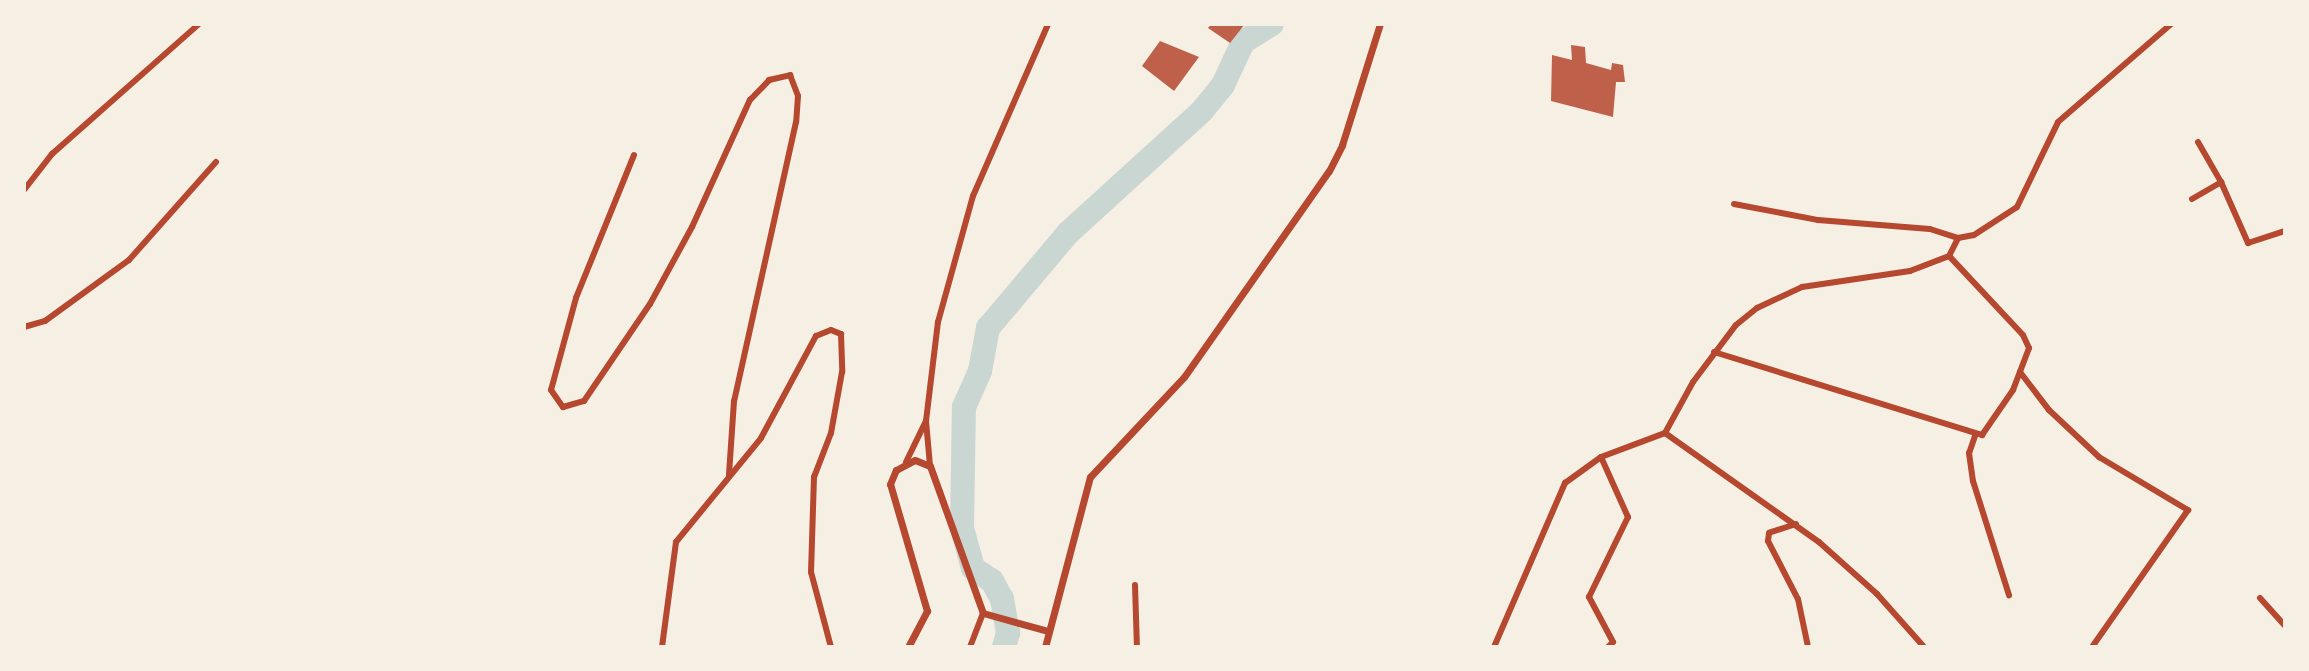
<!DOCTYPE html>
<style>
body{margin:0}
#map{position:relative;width:2309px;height:671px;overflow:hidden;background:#f6efe4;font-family:"Exo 2",sans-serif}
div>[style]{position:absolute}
.river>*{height:24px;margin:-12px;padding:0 12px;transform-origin:12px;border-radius:12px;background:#c9d6d2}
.building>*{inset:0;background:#bf614a}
.minor>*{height:6px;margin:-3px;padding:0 3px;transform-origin:3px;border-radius:3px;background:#b5482f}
.tertiary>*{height:7px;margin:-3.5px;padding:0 3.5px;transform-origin:3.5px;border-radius:3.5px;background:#b5482f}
span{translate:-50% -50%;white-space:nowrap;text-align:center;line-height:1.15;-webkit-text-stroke:8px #f6efe4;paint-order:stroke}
.frame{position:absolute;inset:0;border:26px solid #f6efe4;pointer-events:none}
</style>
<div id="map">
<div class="river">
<div style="left:1004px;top:647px;width:15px;rotate:-74deg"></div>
<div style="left:1008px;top:633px;width:35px;rotate:-100deg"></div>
<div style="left:1002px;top:599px;width:21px;rotate:-119deg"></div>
<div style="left:992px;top:581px;width:23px;rotate:-146deg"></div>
<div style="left:973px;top:568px;width:41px;rotate:-105.4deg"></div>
<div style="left:962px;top:528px;width:121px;rotate:-89.1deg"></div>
<div style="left:964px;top:407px;width:39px;rotate:-66deg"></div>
<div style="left:980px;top:371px;width:44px;rotate:-79.5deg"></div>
<div style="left:988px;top:328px;width:124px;rotate:-49.9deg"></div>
<div style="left:1068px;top:233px;width:181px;rotate:-42.3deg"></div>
<div style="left:1202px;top:111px;width:33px;rotate:-51deg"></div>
<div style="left:1223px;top:85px;width:47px;rotate:-65.1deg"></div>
<div style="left:1243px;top:42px;width:34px;rotate:-32deg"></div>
</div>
<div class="building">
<div style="clip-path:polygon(1211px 24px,1245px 24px,1230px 43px,1208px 28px)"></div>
<div style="clip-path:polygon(1160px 41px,1199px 57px,1174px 91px,1142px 66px)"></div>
<div style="clip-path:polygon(1571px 45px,1585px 47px,1586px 63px,1611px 70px,1612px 63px,1623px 65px,1625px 82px,1616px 82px,1613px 117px,1551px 101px,1552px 55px,1572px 60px)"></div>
</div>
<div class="minor">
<div style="left:2198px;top:142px;width:46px;rotate:60.1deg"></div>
<div style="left:634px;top:155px;width:154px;rotate:112.1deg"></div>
<div style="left:576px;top:298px;width:95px;rotate:105.2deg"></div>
<div style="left:551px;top:390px;width:21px;rotate:55deg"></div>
<div style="left:563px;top:407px;width:22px;rotate:-16deg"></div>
<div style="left:584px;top:401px;width:117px;rotate:-55.8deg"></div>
<div style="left:650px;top:304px;width:88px;rotate:-61.4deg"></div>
<div style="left:692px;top:227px;width:140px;rotate:-65.5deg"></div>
<div style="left:750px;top:100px;width:28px;rotate:-46deg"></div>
<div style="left:769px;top:80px;width:22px;rotate:-13deg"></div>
<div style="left:790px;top:75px;width:22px;rotate:69deg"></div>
<div style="left:798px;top:96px;width:26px;rotate:94deg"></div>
<div style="left:796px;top:122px;width:286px;rotate:102.5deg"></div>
<div style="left:734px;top:401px;width:74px;rotate:93.9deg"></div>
<div style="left:24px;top:190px;width:46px;rotate:-52.1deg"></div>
<div style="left:52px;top:154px;width:196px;rotate:-41.5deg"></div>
<div style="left:2192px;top:199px;width:34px;rotate:-30deg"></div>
<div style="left:2221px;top:182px;width:67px;rotate:66.1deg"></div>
<div style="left:2248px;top:243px;width:39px;rotate:-18deg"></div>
<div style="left:1734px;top:204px;width:86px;rotate:10.8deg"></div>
<div style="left:1818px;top:220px;width:112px;rotate:4.6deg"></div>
<div style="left:1930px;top:229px;width:29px;rotate:18deg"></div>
<div style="left:1958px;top:238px;width:16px;rotate:-11deg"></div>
<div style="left:1974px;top:235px;width:51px;rotate:-33.1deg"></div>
<div style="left:2017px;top:207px;width:94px;rotate:-64.2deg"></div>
<div style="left:2058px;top:122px;width:150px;rotate:-40.9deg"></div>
<div style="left:24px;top:327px;width:22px;rotate:-16deg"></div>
<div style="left:45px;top:321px;width:104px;rotate:-36deg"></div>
<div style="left:129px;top:260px;width:131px;rotate:-48.4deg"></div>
<div style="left:1714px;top:352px;width:281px;rotate:17.2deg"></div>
<div style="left:1982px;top:435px;width:55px;rotate:-55.4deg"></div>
<div style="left:2013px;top:390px;width:45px;rotate:-69.1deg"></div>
<div style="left:2029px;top:348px;width:14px;rotate:-115deg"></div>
<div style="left:2023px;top:335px;width:108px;rotate:-133.1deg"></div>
<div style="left:2020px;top:372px;width:48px;rotate:52.7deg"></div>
<div style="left:2049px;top:410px;width:69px;rotate:43.2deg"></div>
<div style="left:2099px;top:457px;width:104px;rotate:30.8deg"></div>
<div style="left:2188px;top:510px;width:167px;rotate:125deg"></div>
<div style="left:926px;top:421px;width:100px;rotate:-83.1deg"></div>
<div style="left:938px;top:322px;width:131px;rotate:-74.5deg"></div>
<div style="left:973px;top:196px;width:188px;rotate:-66.4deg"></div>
<div style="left:1665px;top:433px;width:189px;rotate:35.3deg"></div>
<div style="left:1819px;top:542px;width:78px;rotate:41.9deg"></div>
<div style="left:1877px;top:594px;width:71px;rotate:48.4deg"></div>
<div style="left:1975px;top:436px;width:18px;rotate:109deg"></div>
<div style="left:1969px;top:453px;width:28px;rotate:82deg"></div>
<div style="left:1973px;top:481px;width:120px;rotate:72.5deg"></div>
<div style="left:1601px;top:457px;width:66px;rotate:65.8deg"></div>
<div style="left:1628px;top:517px;width:89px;rotate:116deg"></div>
<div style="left:1589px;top:597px;width:51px;rotate:61.9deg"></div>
<div style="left:1613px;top:642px;width:7px;rotate:135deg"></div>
<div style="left:906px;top:462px;width:46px;rotate:-64deg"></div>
<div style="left:926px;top:421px;width:45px;rotate:84.9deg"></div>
<div style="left:1796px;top:524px;width:28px;rotate:162deg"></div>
<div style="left:1769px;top:533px;width:8px;rotate:97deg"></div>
<div style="left:1768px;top:541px;width:65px;rotate:62.7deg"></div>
<div style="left:1798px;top:599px;width:49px;rotate:78.2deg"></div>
<div style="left:1135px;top:585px;width:62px;rotate:88.2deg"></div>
<div style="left:2260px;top:598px;width:38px;rotate:48deg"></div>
<div style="left:662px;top:647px;width:106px;rotate:-82.4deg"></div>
<div style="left:676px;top:542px;width:134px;rotate:-50.7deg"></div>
<div style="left:761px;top:438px;width:116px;rotate:-61.7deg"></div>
<div style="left:816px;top:336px;width:16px;rotate:-22deg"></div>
<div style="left:831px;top:330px;width:11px;rotate:22deg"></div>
<div style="left:841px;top:334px;width:38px;rotate:88deg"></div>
<div style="left:842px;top:372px;width:62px;rotate:100.2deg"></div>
<div style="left:831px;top:433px;width:47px;rotate:111.1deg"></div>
<div style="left:814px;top:477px;width:95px;rotate:91.8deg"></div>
<div style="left:811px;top:572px;width:78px;rotate:75.1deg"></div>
<div style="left:970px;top:647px;width:36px;rotate:-69deg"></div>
<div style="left:1494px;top:647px;width:179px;rotate:-66.6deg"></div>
<div style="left:1565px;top:483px;width:44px;rotate:-35.8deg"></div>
<div style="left:1601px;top:457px;width:68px;rotate:-20.6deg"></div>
<div style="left:1665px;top:433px;width:58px;rotate:-61.2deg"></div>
<div style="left:1693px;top:382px;width:71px;rotate:-53deg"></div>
<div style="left:1736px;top:325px;width:27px;rotate:-39deg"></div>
<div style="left:1757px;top:308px;width:50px;rotate:-25deg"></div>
<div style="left:1802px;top:287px;width:109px;rotate:-8.4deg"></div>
<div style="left:1910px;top:271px;width:42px;rotate:-21deg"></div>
<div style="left:1949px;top:256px;width:20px;rotate:-63deg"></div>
</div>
<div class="tertiary">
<div style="left:908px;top:647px;width:41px;rotate:-62.2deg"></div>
<div style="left:927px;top:611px;width:132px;rotate:-106.2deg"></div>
<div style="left:890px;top:484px;width:15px;rotate:-67deg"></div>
<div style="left:896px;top:470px;width:21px;rotate:-28deg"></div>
<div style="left:915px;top:460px;width:16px;rotate:22deg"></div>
<div style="left:930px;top:466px;width:156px;rotate:70.2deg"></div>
<div style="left:983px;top:613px;width:67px;rotate:15.5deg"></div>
<div style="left:1045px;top:647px;width:176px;rotate:-75.2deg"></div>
<div style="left:1090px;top:477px;width:137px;rotate:-46.8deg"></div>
<div style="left:1184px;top:377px;width:252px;rotate:-54.9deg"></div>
<div style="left:1329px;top:171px;width:29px;rotate:-63deg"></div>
<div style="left:1342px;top:145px;width:127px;rotate:-72.6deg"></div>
</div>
<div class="frame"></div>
</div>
